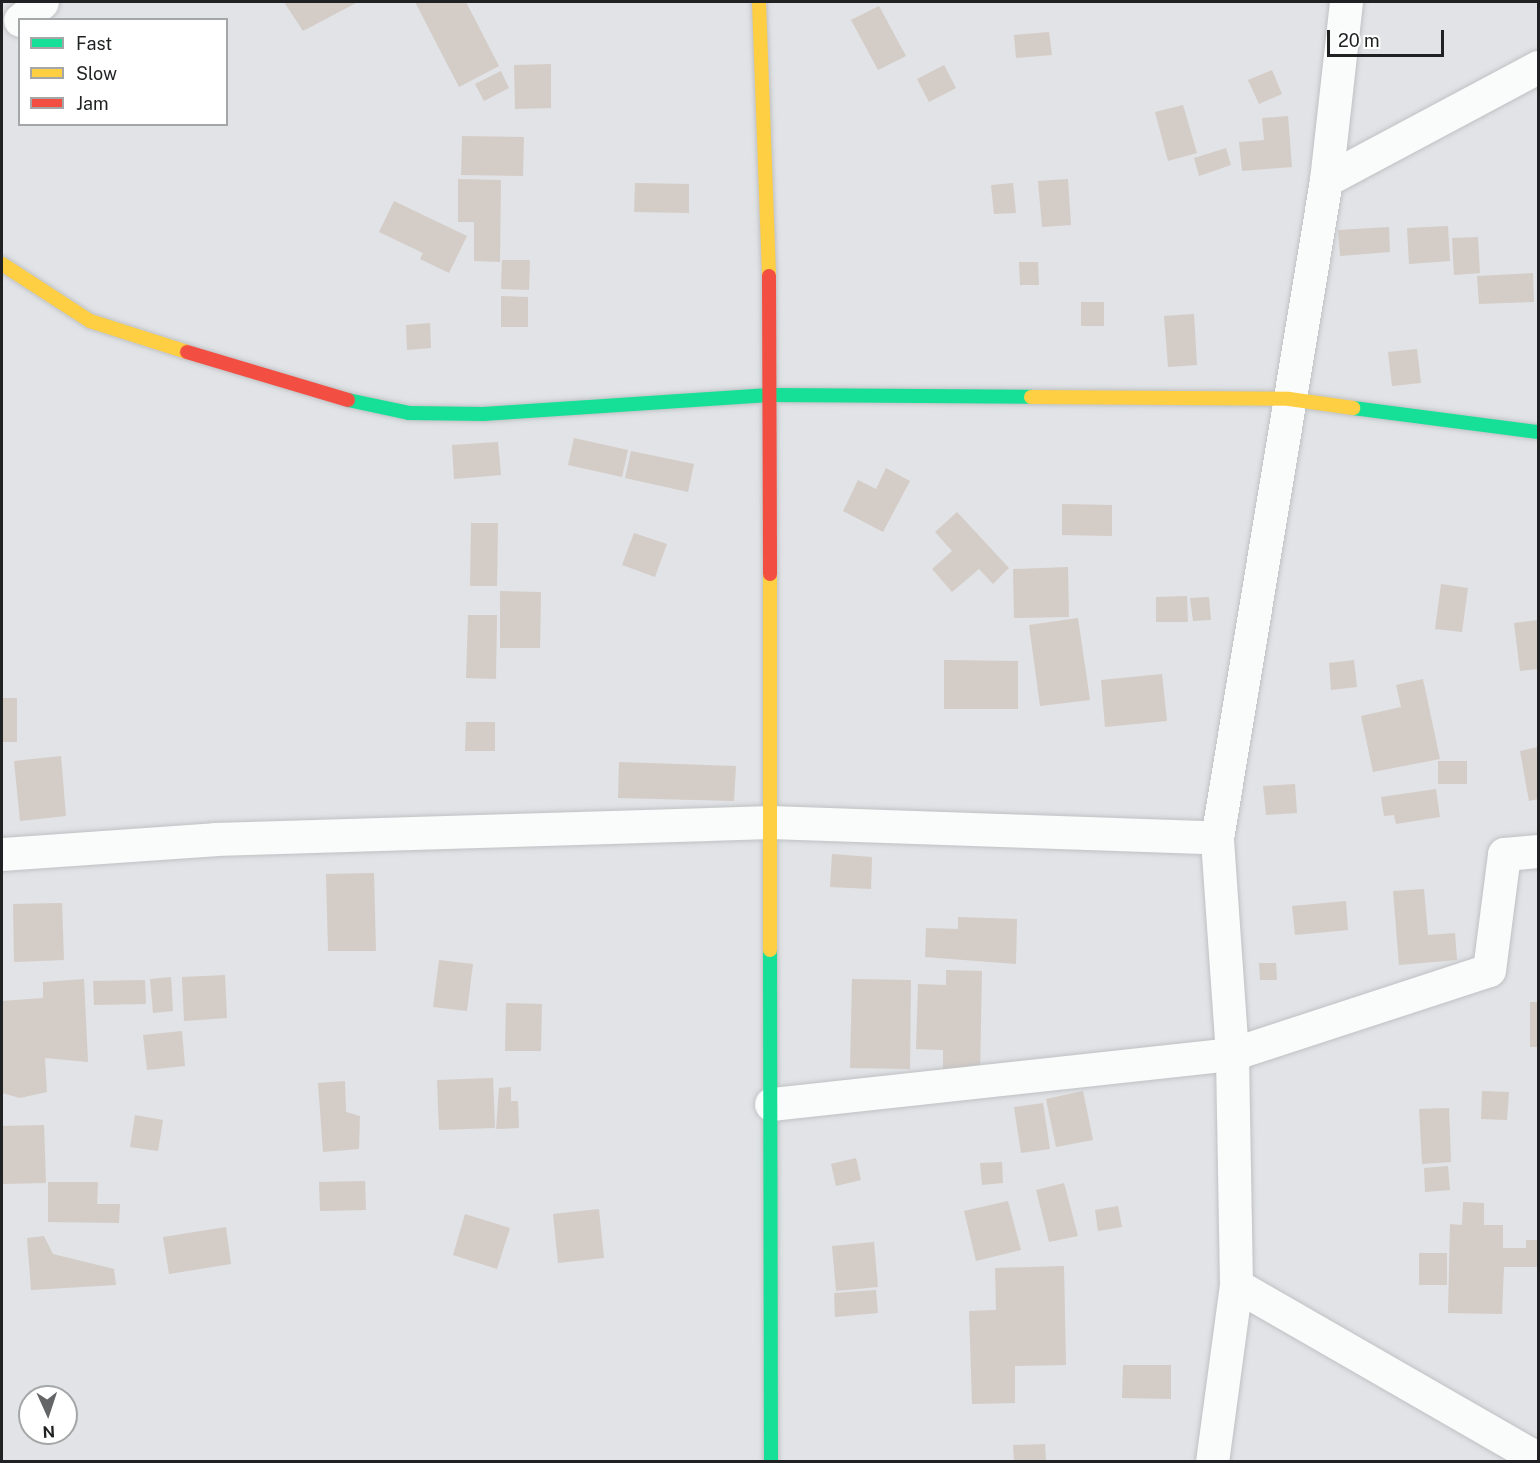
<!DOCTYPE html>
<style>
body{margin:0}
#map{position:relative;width:1540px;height:1463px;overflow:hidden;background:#e1e3e6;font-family:"Public Sans",sans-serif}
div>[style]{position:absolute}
.building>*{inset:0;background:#d4ccc7}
.roads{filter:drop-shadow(0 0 2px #bfc1c3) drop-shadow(0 0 2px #bfc1c3)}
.street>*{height:33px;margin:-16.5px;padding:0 16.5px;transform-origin:16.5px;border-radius:16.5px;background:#fafbfb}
.fast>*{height:14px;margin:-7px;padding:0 7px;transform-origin:7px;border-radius:7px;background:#16e098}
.slow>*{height:14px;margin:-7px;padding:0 7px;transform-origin:7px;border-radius:7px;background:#ffcf43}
.jam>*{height:14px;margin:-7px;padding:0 7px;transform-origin:7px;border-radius:7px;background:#f24e42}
span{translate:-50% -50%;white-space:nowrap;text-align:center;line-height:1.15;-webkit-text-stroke:6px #fff;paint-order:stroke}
.frame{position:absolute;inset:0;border:3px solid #1f2122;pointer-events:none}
.legend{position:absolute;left:18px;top:18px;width:210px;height:108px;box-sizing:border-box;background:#fff;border:2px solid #a5a6a7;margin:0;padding:8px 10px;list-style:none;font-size:18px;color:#1f2122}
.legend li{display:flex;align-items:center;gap:12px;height:30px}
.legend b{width:30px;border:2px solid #a5a6a7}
.north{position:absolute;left:18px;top:1385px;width:60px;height:60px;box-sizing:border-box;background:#fff;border:2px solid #a5a6a7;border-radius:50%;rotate:177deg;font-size:16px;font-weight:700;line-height:24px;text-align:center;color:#1f2122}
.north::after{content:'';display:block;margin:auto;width:21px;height:27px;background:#636567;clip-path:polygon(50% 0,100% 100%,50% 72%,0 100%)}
.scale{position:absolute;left:1327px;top:30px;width:117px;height:27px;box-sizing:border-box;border:3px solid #1f2122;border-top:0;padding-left:8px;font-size:18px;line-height:21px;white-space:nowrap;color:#1f2122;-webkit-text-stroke:4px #fff;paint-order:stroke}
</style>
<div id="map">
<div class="building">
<div style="clip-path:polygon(284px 2px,358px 2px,303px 31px)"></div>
<div style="clip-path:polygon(415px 2px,466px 2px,499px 66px,459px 87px)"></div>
<div style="clip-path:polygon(879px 6px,906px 56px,878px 70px,851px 20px)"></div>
<div style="clip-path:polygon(1049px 32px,1052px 55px,1016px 58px,1014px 35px)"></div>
<div style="clip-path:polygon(551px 64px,551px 108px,515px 109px,514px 65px)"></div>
<div style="clip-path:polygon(944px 65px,956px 88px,929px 102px,917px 79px)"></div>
<div style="clip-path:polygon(1272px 70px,1282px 94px,1259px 104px,1248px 80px)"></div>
<div style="clip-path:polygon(501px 71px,509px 88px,484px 101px,475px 84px)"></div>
<div style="clip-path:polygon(1183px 105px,1197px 153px,1168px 161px,1155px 112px)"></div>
<div style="clip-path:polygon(1288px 116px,1292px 167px,1242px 171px,1239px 142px,1264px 140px,1262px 118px)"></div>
<div style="clip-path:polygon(462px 136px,524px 137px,523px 176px,461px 175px)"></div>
<div style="clip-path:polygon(1226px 148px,1231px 165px,1199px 176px,1194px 158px)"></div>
<div style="clip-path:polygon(458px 179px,501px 180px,500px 262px,474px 261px,474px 222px,458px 222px)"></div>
<div style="clip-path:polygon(1068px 179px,1071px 225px,1042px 227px,1038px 181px)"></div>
<div style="clip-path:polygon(635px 183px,689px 184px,689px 213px,634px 212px)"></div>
<div style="clip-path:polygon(1013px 183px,1016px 213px,994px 214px,991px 185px)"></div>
<div style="clip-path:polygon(394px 201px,467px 236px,449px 273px,420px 259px,435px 229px,423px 253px,379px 232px)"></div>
<div style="clip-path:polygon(1448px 226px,1450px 261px,1409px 264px,1407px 228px)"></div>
<div style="clip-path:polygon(1389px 227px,1390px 252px,1340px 256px,1338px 230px)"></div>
<div style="clip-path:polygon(1478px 237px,1480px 273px,1454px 275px,1452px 238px)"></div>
<div style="clip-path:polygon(502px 260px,530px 260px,529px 290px,501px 289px)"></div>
<div style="clip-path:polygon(1019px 262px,1038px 262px,1039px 285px,1020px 285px)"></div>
<div style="clip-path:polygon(1533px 273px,1534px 302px,1479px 304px,1477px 276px)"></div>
<div style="clip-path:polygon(501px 296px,528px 297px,528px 327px,501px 327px)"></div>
<div style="clip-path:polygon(1081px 302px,1104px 302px,1104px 326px,1081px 326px)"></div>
<div style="clip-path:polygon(1194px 314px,1197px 365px,1168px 367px,1164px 316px)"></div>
<div style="clip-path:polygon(430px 323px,431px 348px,407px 350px,406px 325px)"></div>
<div style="clip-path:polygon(1417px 349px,1421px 383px,1392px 386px,1388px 352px)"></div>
<div style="clip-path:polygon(574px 438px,628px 450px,622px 477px,568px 465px)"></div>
<div style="clip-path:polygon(498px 442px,501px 475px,454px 479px,452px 445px)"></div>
<div style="clip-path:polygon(631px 451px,694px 464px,688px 492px,625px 478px)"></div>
<div style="clip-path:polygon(886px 468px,910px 481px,883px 532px,843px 511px,858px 480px,876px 489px)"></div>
<div style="clip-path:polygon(1062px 504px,1112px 505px,1112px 536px,1062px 535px)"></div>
<div style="clip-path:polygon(957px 512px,1009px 568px,993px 584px,979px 569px,952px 592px,932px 569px,952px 551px,935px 532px)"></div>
<div style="clip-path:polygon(471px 523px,498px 523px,497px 586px,470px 586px)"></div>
<div style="clip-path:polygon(634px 533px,667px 544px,655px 577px,622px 565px)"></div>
<div style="clip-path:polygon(1068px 567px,1069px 617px,1014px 618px,1013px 569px)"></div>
<div style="clip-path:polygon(1441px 584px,1468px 588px,1462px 632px,1435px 629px)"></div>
<div style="clip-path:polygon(500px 591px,541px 592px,540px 648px,500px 648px)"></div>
<div style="clip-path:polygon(1187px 596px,1188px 622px,1156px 622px,1156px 597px)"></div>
<div style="clip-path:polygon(1209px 597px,1211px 620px,1193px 621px,1190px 598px)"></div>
<div style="clip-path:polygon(468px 615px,497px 615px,496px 679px,466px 678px)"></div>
<div style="clip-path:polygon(1078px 618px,1090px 700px,1040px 706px,1029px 625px)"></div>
<div style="clip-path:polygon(1538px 620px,1538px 669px,1520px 671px,1514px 623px)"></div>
<div style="clip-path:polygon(944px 660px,1018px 661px,1018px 709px,944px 709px)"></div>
<div style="clip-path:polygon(1354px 660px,1357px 687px,1331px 690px,1329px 663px)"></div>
<div style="clip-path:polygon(1162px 674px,1167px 721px,1105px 727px,1101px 680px)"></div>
<div style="clip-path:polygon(1423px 679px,1440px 759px,1373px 772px,1361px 716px,1401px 707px,1396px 685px)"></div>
<div style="clip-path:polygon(2px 698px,17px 698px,17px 742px,2px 742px)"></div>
<div style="clip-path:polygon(466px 722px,495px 722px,495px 751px,465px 751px)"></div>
<div style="clip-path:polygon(1538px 747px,1538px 799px,1529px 801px,1520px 751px)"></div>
<div style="clip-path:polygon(61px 756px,66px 816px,20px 821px,14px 761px)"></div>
<div style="clip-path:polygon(1438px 761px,1467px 761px,1467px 784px,1438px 784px)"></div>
<div style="clip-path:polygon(619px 762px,736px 766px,734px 801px,618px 798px)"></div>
<div style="clip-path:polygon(1295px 784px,1297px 813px,1266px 815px,1263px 786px)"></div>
<div style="clip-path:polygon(1436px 789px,1440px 817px,1396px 824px,1394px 815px,1384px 816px,1381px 797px)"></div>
<div style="clip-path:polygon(832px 854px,872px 857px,871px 889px,830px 887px)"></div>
<div style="clip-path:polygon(374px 873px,376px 951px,328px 951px,326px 874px)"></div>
<div style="clip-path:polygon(1424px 889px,1428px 935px,1455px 933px,1457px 960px,1399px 965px,1393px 891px)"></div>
<div style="clip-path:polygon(1346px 901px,1348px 930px,1295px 935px,1292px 906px)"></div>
<div style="clip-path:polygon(62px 903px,64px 960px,14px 962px,13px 904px)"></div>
<div style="clip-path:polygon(958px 917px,1017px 919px,1016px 964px,925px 957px,926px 928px,958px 929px)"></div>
<div style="clip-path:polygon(439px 960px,473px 964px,467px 1011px,433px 1007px)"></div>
<div style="clip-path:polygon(1259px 963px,1276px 963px,1277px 980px,1260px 980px)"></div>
<div style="clip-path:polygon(946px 970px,982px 971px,980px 1076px,943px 1075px,943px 1050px,916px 1049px,918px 984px,946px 985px)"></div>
<div style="clip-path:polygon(225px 975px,227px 1018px,184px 1021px,182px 977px)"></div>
<div style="clip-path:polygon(171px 977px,173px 1011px,153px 1013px,150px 979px)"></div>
<div style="clip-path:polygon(84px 979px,88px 1062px,45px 1058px,47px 1092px,20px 1098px,2px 1093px,2px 1001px,43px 998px,43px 982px)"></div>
<div style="clip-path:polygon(852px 979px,911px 980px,910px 1069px,850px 1068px)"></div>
<div style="clip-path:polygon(145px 980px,146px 1004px,94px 1005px,93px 981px)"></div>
<div style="clip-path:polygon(1530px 1002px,1538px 1002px,1538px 1047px,1530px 1047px)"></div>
<div style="clip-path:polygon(506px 1003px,542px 1004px,541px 1051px,505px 1051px)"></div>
<div style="clip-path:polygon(182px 1031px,185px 1066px,147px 1070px,143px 1035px)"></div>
<div style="clip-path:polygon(493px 1078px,495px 1128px,439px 1130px,437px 1080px)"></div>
<div style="clip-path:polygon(345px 1081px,346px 1112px,360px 1116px,359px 1149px,323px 1152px,318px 1083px)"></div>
<div style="clip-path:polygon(511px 1087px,511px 1101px,518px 1101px,519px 1128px,496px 1129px,499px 1088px)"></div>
<div style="clip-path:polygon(1083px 1091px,1093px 1140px,1056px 1147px,1046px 1099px)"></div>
<div style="clip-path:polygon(1482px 1091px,1509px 1092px,1507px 1120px,1481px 1119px)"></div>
<div style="clip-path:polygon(1043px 1103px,1050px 1149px,1021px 1153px,1014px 1107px)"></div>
<div style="clip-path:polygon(1449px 1108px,1451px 1162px,1422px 1164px,1419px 1109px)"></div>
<div style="clip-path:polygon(135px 1115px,163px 1120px,158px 1151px,130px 1147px)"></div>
<div style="clip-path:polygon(44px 1125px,46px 1183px,2px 1184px,2px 1126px)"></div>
<div style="clip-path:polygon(856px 1158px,861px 1180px,836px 1186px,831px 1164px)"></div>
<div style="clip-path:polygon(1002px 1162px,1003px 1183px,982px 1185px,980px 1163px)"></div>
<div style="clip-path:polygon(1448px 1166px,1450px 1190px,1425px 1192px,1424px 1168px)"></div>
<div style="clip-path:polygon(365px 1181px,366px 1210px,320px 1211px,319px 1182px)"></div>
<div style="clip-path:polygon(48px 1182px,98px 1182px,97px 1204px,120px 1204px,119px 1223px,48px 1222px)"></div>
<div style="clip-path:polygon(1064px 1183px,1078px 1236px,1049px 1242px,1036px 1190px)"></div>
<div style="clip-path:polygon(1008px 1201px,1021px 1250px,976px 1261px,964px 1211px)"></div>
<div style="clip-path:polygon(1463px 1202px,1484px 1203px,1484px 1225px,1503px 1225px,1503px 1248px,1526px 1248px,1526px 1240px,1538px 1240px,1538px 1267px,1504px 1267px,1502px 1314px,1448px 1313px,1450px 1224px,1462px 1225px)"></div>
<div style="clip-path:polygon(1118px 1206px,1122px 1227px,1098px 1231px,1095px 1210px)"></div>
<div style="clip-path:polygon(599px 1209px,604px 1258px,558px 1263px,553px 1214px)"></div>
<div style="clip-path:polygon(465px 1214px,510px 1228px,497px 1269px,453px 1255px)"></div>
<div style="clip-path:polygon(226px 1227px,231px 1264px,169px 1274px,163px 1237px)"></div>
<div style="clip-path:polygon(44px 1236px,53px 1254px,114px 1269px,116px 1285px,31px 1290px,27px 1238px)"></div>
<div style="clip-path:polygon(874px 1242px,878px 1287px,836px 1291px,832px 1246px)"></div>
<div style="clip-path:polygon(1419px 1253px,1447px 1253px,1447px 1285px,1419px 1285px)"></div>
<div style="clip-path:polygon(1064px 1266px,1066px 1365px,1015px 1366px,1015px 1403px,972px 1404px,969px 1311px,996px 1310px,995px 1268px)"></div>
<div style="clip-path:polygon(876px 1290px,878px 1313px,835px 1317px,834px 1293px)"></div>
<div style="clip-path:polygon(1123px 1365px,1171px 1365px,1171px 1399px,1122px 1398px)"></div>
<div style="clip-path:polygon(1045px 1444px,1046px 1462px,1014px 1462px,1013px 1445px)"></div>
</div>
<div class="roads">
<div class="street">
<div style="left:20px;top:20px;width:28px;rotate:-39deg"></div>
<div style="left:1326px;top:180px;width:240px;rotate:-28.1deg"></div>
<div style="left:2px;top:854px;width:214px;rotate:-4deg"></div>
<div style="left:215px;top:839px;width:555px;rotate:-1.75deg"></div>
<div style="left:770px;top:822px;width:447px;rotate:2deg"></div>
<div style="left:771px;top:1104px;width:464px;rotate:-6.2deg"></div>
<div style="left:1232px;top:1054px;width:270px;rotate:-18.1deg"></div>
<div style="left:1489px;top:970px;width:117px;rotate:-82.6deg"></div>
<div style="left:1504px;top:854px;width:34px;rotate:-5deg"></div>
<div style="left:1236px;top:1285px;width:349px;rotate:29.9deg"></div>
<div style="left:1212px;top:1462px;width:179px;rotate:-82.3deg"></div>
<div style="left:1236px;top:1285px;width:231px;rotate:-91deg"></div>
<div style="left:1232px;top:1054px;width:217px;rotate:-94deg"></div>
<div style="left:1217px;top:838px;width:667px;rotate:-80.59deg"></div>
<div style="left:1326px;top:180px;width:179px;rotate:-83.6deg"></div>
</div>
<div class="fast">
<div style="left:348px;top:400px;width:62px;rotate:12deg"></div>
<div style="left:409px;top:413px;width:74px;rotate:0.8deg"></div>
<div style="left:483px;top:414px;width:287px;rotate:-3.8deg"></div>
<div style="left:769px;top:395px;width:262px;rotate:0.4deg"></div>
<div style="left:1353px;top:408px;width:187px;rotate:7.4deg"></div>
<div style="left:770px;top:950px;width:512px;rotate:89.89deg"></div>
</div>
<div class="slow">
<div style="left:759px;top:2px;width:274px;rotate:87.9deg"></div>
<div style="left:2px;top:264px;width:105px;rotate:32.9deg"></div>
<div style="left:90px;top:321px;width:102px;rotate:17.7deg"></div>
<div style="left:1031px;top:397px;width:258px;rotate:0.4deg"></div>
<div style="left:1289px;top:399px;width:65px;rotate:8deg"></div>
<div style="left:770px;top:574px;width:376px;rotate:90deg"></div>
</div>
<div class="jam">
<div style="left:769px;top:276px;width:298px;rotate:89.8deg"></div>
<div style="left:187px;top:352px;width:168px;rotate:16.6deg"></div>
</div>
</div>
<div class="frame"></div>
<ul class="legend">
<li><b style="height:8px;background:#16e098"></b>Fast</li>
<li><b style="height:8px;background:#ffcf43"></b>Slow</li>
<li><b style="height:8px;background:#f24e42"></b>Jam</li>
</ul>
<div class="north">N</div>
<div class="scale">20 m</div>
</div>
